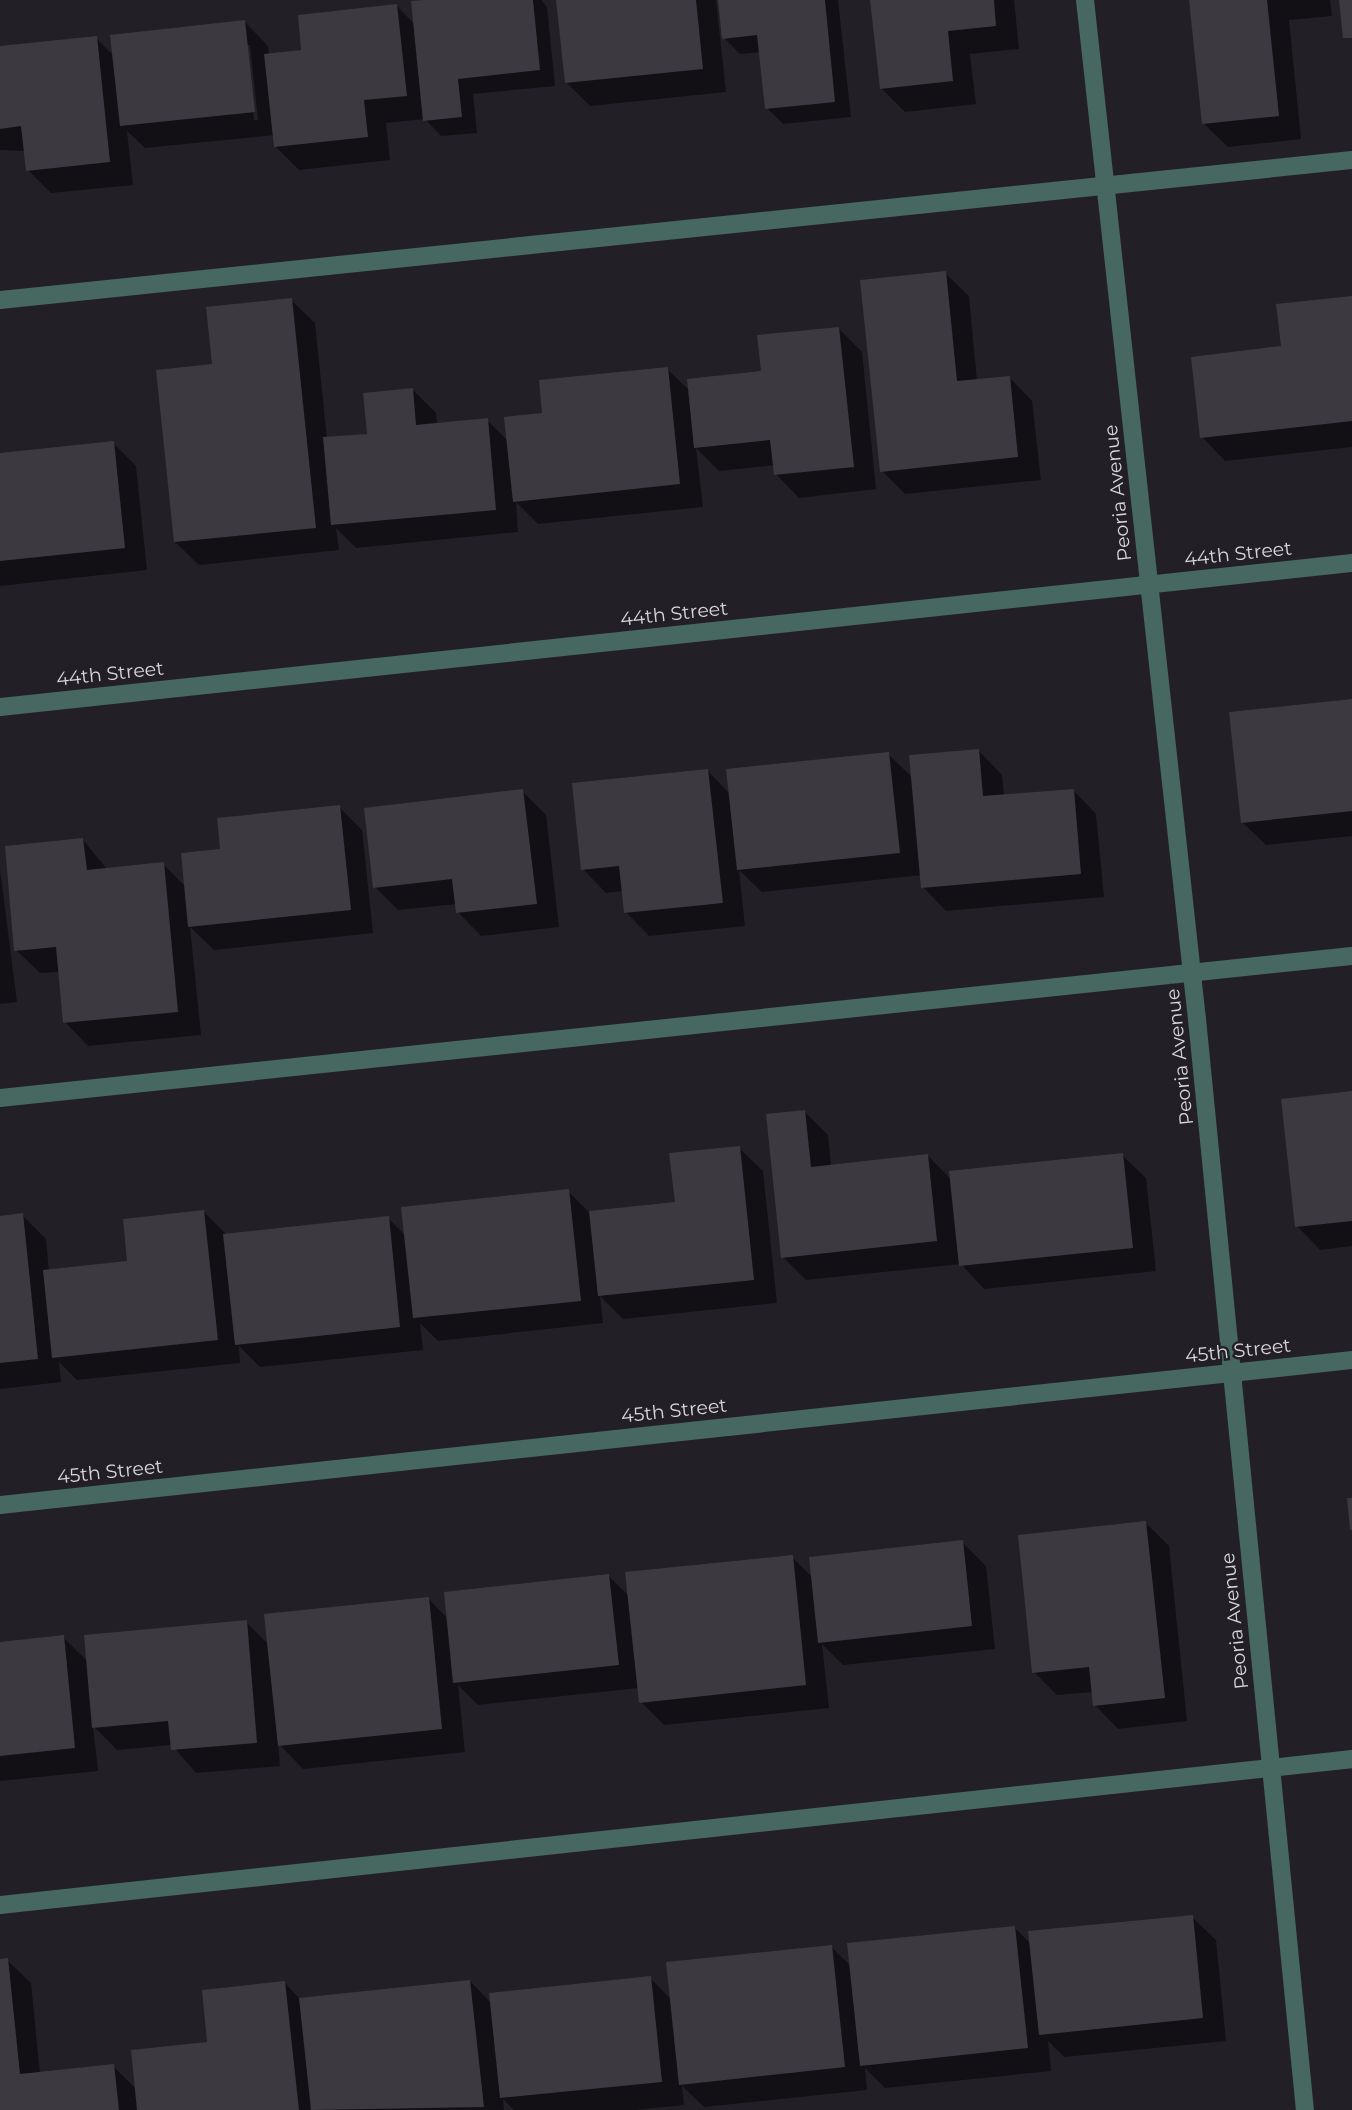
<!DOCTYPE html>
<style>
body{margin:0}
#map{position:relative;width:1352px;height:2110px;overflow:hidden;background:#231f26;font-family:Montserrat,sans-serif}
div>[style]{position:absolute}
.shadow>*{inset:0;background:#0007}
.building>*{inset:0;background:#3d3941}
.lane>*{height:18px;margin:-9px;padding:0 9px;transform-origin:9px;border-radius:9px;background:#476761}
.street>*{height:18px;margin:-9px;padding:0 9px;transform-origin:9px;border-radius:9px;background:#476761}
span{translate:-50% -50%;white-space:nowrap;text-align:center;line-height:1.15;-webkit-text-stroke:5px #231f26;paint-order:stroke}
.street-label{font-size:19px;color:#d9d6db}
</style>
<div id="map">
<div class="shadow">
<div style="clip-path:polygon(evenodd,439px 0,541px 0,547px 7px,555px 86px,473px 94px,477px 133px,441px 136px,425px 119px,386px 123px,390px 160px,299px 170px,276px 147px,275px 135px,145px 148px,127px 131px,133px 185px,51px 193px,28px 170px,26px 151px,0 150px,0 48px,96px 38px,114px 56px,245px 22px,268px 46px,269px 55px,303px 51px,397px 6px,415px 25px,439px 0,246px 45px,250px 45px,258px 120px,254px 120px,246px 45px)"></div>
<div style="clip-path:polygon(558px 0,716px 0,726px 92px,590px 106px,567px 83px)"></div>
<div style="clip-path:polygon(720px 0,838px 0,851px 117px,783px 124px,767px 108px,761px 52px,740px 54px,724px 38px)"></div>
<div style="clip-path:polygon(872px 0,1014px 0,1019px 49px,970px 54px,976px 104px,905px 112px,881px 88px)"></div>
<div style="clip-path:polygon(1191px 0,1330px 0,1332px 16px,1289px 20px,1301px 139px,1228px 147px,1204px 124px)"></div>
<div style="clip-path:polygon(945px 273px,969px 296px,977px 381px,1009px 377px,1032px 401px,1041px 480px,905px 494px,882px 471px)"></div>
<div style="clip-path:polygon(1352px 297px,1352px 447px,1225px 461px,1202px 437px,1283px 348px)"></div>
<div style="clip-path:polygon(291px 300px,315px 323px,327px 439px,369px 435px,413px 390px,436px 413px,437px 425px,487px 420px,508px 441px,544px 415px,667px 369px,690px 391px,763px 373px,839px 329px,862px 352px,876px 489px,799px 498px,776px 474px,775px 465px,719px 471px,696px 448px,703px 507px,538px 524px,516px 502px,518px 532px,356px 548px,336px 528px,339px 550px,199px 565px,175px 542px,214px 365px)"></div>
<div style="clip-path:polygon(113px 443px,136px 466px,147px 570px,0 586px,0 455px)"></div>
<div style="clip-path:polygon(1352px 701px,1352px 836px,1266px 845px,1242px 822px)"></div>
<div style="clip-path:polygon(979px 751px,1002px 775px,1004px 796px,1073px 790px,1096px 814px,1104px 897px,946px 911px,923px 887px,922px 875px,762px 892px,739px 870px,745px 926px,649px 936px,626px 912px,624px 891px,606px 893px,583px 869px,708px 771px,730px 794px,888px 754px,913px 778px)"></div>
<div style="clip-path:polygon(522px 791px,546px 815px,559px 927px,481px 936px,458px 912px,457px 904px,398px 910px,375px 887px)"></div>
<div style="clip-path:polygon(339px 807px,362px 830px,373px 933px,214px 950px,190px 927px,201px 1035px,88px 1046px,65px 1022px,60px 972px,40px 973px,16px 950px,83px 840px,107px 869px,163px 864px,186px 887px,222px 851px)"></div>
<div style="clip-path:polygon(0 869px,17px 1002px,0 1004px)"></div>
<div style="clip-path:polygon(1352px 1093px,1352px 1246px,1320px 1250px,1297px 1226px)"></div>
<div style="clip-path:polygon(805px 1112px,828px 1135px,831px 1166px,928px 1156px,952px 1180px,1122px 1155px,1146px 1178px,1156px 1271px,984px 1289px,961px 1264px,806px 1280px,783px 1257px)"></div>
<div style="clip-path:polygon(739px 1148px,763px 1171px,777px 1303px,623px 1319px,600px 1296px,603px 1323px,438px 1341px,420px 1323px,423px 1350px,260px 1367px,239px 1346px,240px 1363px,77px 1380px,59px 1362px,61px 1382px,0 1389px,0 1218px,22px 1215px,46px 1239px,49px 1271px,129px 1263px,204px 1212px,227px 1235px,388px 1218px,406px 1236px,568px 1191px,590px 1213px,677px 1204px)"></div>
<div style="clip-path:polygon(1146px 1523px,1169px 1546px,1187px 1721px,1118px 1729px,1095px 1705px,1093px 1692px,1057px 1695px,1034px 1672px)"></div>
<div style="clip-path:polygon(962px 1542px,986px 1566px,995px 1649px,843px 1665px,822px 1644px,829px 1708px,664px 1725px,641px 1702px,639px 1688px,478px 1705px,458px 1685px,465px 1752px,303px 1769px,278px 1743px,280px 1766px,196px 1773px,172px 1745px,117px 1750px,93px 1726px,98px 1771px,0 1781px,0 1643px,63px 1637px,88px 1662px,246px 1622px,269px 1645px,428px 1598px,448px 1619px,609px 1576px,630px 1597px,792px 1557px,813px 1578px)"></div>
<div style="clip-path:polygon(1192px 1917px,1216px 1940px,1226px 2041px,1064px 2057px,1048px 2041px,1051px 2071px,885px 2088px,865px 2068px,867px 2090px,704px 2107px,682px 2086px,684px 2105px,636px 2110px,514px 2110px,503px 2099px,504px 2110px,0 2110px,0 1960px,7px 1960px,31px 1983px,40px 2074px,113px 2066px,137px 2090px,209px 2044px,285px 1983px,300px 1999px,470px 1981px,491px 2003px,650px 1978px,672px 2000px,831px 1947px,852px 1967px,1015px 1928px,1031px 1944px)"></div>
</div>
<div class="building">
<div style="clip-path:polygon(423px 0,533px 0,540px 70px,458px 79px,462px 117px,423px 121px,411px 1px)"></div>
<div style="clip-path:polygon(556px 0,696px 0,703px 69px,565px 83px)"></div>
<div style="clip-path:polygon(718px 0,825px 0,835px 102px,765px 109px,757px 35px,722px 39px)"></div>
<div style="clip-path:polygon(870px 0,994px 0,996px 26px,948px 31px,953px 81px,880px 89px)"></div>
<div style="clip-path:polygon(1189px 0,1267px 0,1279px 116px,1202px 124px)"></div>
<div style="clip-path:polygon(1339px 0,1352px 0,1352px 38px,1343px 38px)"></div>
<div style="clip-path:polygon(397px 4px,407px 96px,364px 100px,368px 137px,274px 147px,264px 54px,301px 50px,298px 15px)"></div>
<div style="clip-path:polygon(245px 20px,255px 112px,120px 126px,110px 35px)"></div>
<div style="clip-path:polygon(97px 36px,110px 162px,26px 171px,21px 126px,0 129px,0 46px)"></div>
<div style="clip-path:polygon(946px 271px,957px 381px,1010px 376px,1018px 457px,880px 472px,860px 280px)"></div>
<div style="clip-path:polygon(1352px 296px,1352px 421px,1200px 438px,1191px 357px,1281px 346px,1276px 304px)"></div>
<div style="clip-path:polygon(292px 298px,316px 528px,174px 542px,156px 370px,212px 364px,206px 307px)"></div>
<div style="clip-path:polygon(839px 327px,854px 467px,774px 475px,770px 440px,694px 448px,687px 379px,761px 371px,757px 335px)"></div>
<div style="clip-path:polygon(668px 367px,680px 484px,513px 502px,504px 417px,542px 413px,539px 380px)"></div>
<div style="clip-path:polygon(413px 388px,416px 425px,488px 418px,496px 510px,331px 525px,323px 437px,367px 434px,363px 393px)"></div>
<div style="clip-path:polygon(114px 441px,125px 548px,0 561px,0 453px)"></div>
<div style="clip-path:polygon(1352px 699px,1352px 811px,1241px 823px,1229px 712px)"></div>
<div style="clip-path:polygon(979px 749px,983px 796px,1074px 789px,1081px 874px,921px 888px,909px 755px)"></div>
<div style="clip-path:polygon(889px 752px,900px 853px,737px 870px,726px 769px)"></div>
<div style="clip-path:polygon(708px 769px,723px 903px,624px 913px,619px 866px,581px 870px,572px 783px)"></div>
<div style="clip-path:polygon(523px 789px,537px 904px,456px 913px,452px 879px,373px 888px,364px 808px)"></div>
<div style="clip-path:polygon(340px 805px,351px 910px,188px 927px,181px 853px,220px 849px,217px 818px)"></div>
<div style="clip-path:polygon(83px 838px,87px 870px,164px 862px,178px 1012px,63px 1023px,56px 947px,14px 951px,5px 846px)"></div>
<div style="clip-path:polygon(1352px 1091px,1352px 1221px,1295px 1227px,1281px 1099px)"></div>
<div style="clip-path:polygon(805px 1110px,811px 1167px,928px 1154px,937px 1241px,781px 1258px,766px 1114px)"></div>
<div style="clip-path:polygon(740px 1146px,754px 1280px,598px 1296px,589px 1211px,675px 1202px,669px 1153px)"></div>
<div style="clip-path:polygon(1123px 1153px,1133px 1248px,959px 1266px,949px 1171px)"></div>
<div style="clip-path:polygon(569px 1189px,581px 1301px,413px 1318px,401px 1207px)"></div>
<div style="clip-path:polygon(204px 1210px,218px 1340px,52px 1358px,43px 1270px,127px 1261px,123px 1219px)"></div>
<div style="clip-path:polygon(23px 1213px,38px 1359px,0 1363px,0 1216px)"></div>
<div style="clip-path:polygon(389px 1216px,400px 1327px,235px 1345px,223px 1234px)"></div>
<div style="clip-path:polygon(1347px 1498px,1352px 1498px,1352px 1530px,1350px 1530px)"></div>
<div style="clip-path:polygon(1146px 1521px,1165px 1698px,1093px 1706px,1089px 1667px,1032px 1673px,1018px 1535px)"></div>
<div style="clip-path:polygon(963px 1540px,972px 1626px,818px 1643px,809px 1557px)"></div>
<div style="clip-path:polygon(793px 1555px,806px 1685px,639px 1703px,625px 1572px)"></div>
<div style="clip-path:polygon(609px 1574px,619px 1665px,453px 1683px,444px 1592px)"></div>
<div style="clip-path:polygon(429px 1597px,442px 1729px,278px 1746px,264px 1614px)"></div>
<div style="clip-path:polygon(247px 1620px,257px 1743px,171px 1750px,168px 1721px,92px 1728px,84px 1635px)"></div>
<div style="clip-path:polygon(64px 1635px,75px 1748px,0 1756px,0 1642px)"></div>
<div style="clip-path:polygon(1193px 1915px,1203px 2018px,1039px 2035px,1028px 1931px)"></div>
<div style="clip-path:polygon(1015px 1926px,1028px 2048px,860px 2066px,847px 1943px)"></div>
<div style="clip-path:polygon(832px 1945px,845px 2067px,679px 2085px,666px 1962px)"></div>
<div style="clip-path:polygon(8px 1958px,20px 2074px,114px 2064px,119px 2110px,0 2110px,0 1959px)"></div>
<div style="clip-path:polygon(651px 1976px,662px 2082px,500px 2098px,489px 1993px)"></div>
<div style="clip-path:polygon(470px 1980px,484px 2107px,311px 2110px,299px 1998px)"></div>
<div style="clip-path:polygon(285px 1981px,299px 2110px,137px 2110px,131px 2050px,207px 2042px,202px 1990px)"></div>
</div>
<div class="lane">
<div style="left:0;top:300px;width:1359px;rotate:-5.91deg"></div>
<div style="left:0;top:1098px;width:1359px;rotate:-6deg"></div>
<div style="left:0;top:1905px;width:1360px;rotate:-6.16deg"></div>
</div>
<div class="street">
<div style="left:1085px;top:0;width:1025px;rotate:83.73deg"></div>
<div style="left:1197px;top:1019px;width:1096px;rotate:84.35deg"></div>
<div style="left:0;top:707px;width:1360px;rotate:-6.08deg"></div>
<div style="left:0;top:1505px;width:1360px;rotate:-6.12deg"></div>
</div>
<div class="street-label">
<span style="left:1118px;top:493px;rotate:-96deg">Peoria Avenue</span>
<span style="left:1238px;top:554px;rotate:-6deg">44th Street</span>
<span style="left:674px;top:614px;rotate:-6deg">44th Street</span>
<span style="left:110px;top:674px;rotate:-6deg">44th Street</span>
<span style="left:1180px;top:1057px;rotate:-96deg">Peoria Avenue</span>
<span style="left:1238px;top:1351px;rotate:-6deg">45th Street</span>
<span style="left:674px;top:1411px;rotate:-6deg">45th Street</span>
<span style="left:110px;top:1472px;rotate:-6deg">45th Street</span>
<span style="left:1235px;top:1621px;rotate:-96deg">Peoria Avenue</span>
</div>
</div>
